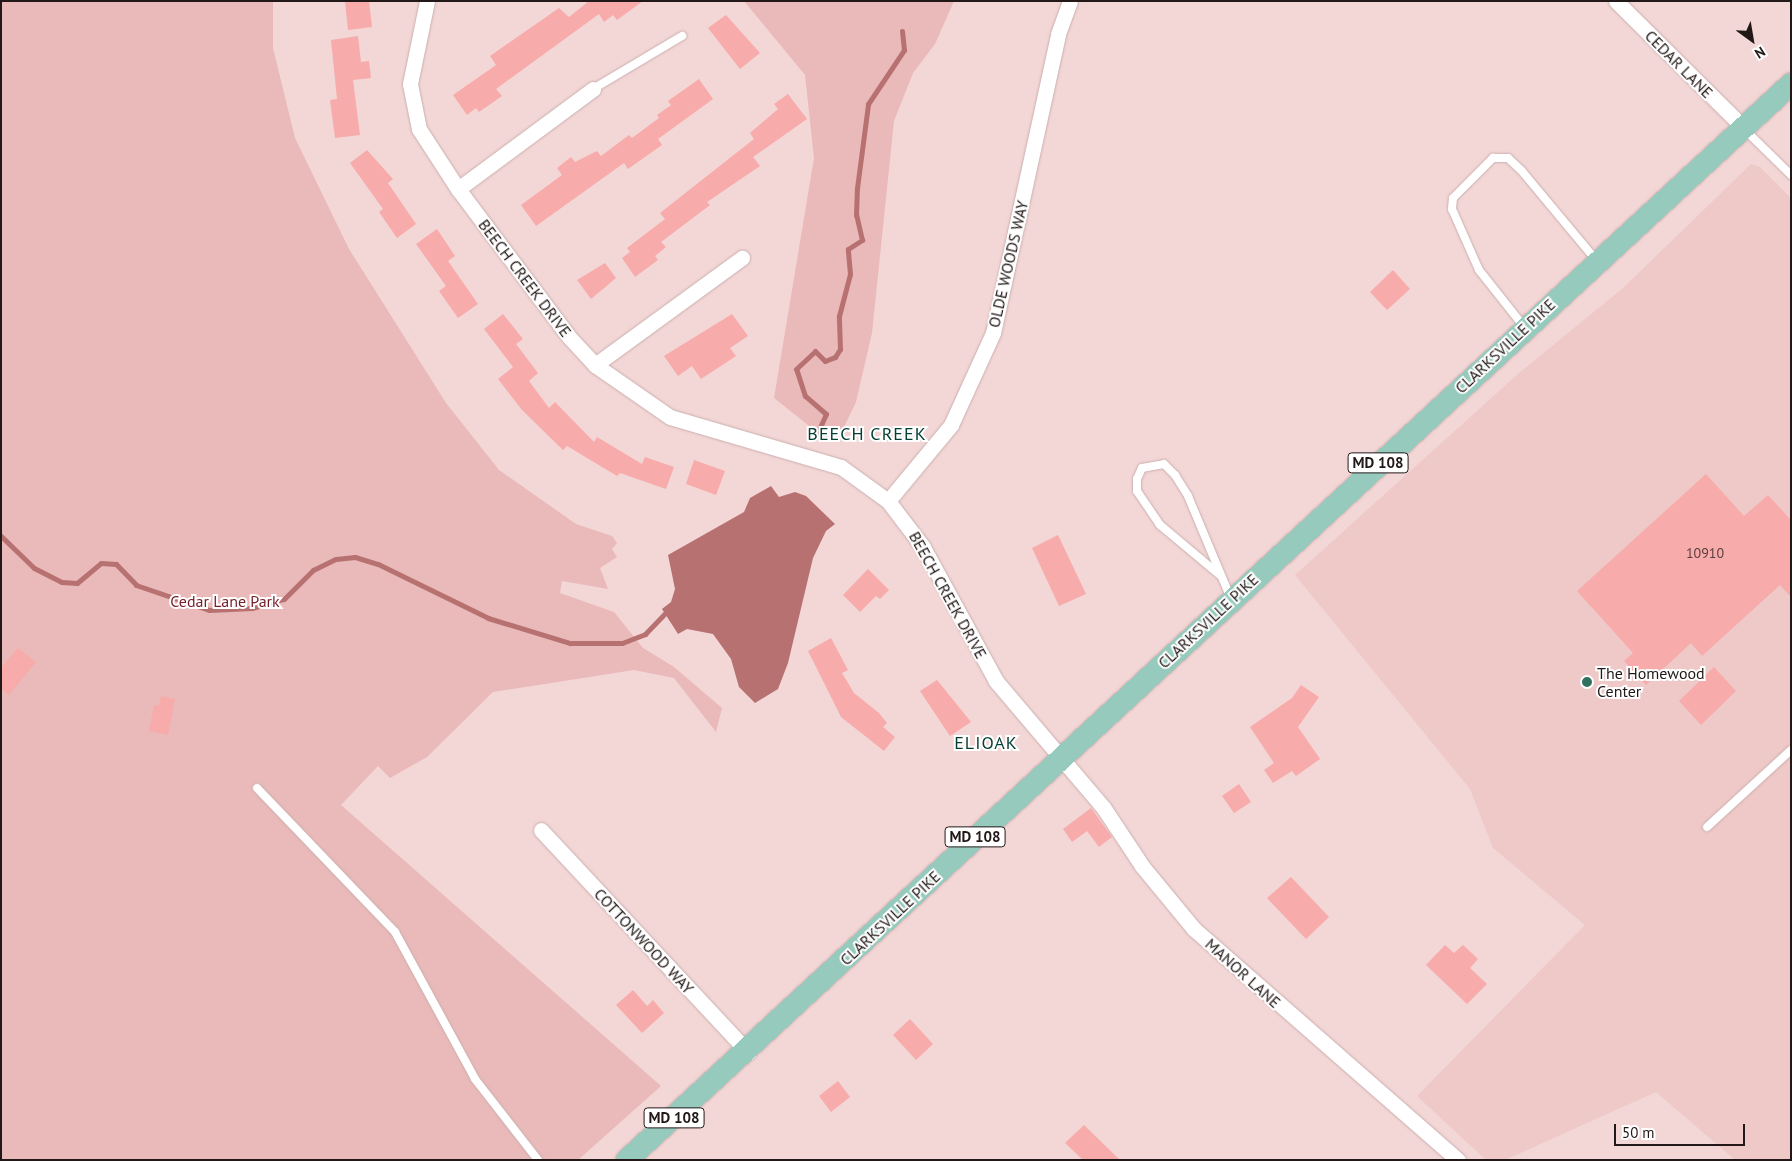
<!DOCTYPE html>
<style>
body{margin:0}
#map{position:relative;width:1792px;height:1161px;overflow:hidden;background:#f3d6d6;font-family:"PT Sans",sans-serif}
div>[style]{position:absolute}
.built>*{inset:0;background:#eec9c8}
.green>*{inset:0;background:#e9bab9}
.water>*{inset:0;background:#b87171}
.stream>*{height:5px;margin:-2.5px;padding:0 2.5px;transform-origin:2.5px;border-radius:2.5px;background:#b87171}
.building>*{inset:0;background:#f7abaa}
.roads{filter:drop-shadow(0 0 1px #cbafaf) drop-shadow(0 0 1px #cbafaf)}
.service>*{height:8px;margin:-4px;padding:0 4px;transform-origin:4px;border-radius:4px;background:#fff}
.minor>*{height:15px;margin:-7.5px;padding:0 7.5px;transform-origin:7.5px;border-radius:7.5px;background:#fff}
.primary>*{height:22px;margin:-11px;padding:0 11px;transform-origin:11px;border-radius:11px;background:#96cabc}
.dots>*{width:14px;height:14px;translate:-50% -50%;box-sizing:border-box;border:2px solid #fff;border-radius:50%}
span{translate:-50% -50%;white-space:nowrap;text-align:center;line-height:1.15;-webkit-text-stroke:4px #fff;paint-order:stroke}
.number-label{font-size:14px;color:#563d3c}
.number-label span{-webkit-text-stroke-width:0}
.shield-label span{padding:1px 4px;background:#fff;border:1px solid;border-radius:4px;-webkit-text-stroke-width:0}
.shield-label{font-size:15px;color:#211817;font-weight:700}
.street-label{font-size:16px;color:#211817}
.park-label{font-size:16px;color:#751e27}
.poi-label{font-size:16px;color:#211817}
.left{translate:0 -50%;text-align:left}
.neighbourhood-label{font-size:18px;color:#053e32;letter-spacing:1px}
.frame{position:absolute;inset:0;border:2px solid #211817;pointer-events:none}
.north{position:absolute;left:1727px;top:15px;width:50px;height:50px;-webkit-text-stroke:4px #fff;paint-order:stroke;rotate:148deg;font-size:14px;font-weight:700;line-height:20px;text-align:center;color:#211817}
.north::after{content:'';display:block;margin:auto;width:18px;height:22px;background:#211817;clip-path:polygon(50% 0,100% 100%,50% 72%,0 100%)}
.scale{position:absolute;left:1614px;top:1124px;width:131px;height:22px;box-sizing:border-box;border:2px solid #211817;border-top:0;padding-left:6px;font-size:15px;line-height:18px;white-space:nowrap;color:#211817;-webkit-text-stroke:4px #fff;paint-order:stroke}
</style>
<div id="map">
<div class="built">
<div style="clip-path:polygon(1751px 164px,1760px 167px,1791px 198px,1791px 1160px,1735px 1160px,1656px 1092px,1505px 1160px,1486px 1160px,1417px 1096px,1585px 925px,1493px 848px,1470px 789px,1295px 575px,1519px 373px,1623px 288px)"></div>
</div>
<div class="green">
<div style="clip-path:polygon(1px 1px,273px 1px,273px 48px,295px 138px,349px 249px,446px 403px,499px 470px,576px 524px,612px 536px,617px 543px,612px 549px,617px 557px,600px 568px,608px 589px,562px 581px,560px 593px,614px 612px,643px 648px,674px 667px,722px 708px,716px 732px,674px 678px,634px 670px,493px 692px,427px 757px,390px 778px,378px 766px,341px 805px,661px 1086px,578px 1160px,1px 1160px)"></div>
<div style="clip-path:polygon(744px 1px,954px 1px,935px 44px,913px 73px,894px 121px,872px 333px,856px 402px,843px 429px,813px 429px,774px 398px,814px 158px,805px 75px)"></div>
</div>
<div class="water">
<div style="clip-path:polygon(771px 486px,779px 497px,795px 492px,806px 496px,835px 524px,826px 531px,813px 558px,788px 663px,778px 689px,755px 703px,739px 687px,731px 659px,713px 634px,687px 629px,678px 634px,662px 609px,671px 602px,675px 589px,668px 555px,744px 512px,750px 498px)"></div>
</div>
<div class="stream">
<div style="left:817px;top:434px;width:22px;rotate:-66deg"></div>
<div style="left:826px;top:414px;width:28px;rotate:-139deg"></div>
<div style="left:805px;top:396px;width:28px;rotate:-108deg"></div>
<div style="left:796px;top:369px;width:26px;rotate:-43deg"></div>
<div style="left:815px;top:351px;width:14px;rotate:45deg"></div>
<div style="left:825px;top:361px;width:11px;rotate:-22deg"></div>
<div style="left:835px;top:357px;width:9px;rotate:-58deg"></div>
<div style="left:840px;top:349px;width:33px;rotate:-92deg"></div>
<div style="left:839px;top:316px;width:43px;rotate:-75.3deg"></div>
<div style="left:850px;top:274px;width:25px;rotate:-95deg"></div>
<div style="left:848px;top:249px;width:17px;rotate:-33deg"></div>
<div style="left:862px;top:240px;width:26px;rotate:-103deg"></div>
<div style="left:856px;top:215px;width:27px;rotate:-88deg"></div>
<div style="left:857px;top:188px;width:85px;rotate:-82.5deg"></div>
<div style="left:868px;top:104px;width:65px;rotate:-56.3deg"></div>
<div style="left:904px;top:50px;width:19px;rotate:-96deg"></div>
<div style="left:1px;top:536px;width:46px;rotate:44.1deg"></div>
<div style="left:34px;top:568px;width:31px;rotate:27deg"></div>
<div style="left:62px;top:582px;width:15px;rotate:4deg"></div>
<div style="left:77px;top:583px;width:31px;rotate:-40deg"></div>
<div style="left:101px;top:563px;width:15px;rotate:4deg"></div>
<div style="left:116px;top:564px;width:29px;rotate:46deg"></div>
<div style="left:136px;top:585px;width:77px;rotate:18.9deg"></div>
<div style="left:209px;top:610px;width:43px;rotate:-2.7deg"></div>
<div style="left:252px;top:608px;width:33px;rotate:-16deg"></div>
<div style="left:284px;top:599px;width:41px;rotate:-45deg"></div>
<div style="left:313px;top:570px;width:25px;rotate:-26deg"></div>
<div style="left:336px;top:559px;width:19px;rotate:-6deg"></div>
<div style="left:355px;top:557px;width:24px;rotate:17deg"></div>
<div style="left:378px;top:564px;width:123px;rotate:26.1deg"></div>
<div style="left:488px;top:618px;width:86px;rotate:17deg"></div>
<div style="left:570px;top:643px;width:52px"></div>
<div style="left:622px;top:643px;width:25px;rotate:-21deg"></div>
<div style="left:645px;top:634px;width:33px;rotate:-46deg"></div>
</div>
<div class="building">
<div style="clip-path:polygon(345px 1px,369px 1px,372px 27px,348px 30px)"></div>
<div style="clip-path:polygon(589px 1px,643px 1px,617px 20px,613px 15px,604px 22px,599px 14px,496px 89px,502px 96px,479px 112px,476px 108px,467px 115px,453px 95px,496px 65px,490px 56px,559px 8px,569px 17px)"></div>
<div style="clip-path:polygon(726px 15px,760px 53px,740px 69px,708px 28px)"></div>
<div style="clip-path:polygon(358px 36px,361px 62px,369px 61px,371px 78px,353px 80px,360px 135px,335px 138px,330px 100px,337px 99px,331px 40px)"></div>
<div style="clip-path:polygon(699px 79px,713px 99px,658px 139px,662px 145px,628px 169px,624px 163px,536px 226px,521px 205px,562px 175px,557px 168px,571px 157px,575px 162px,597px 151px,601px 156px,629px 135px,632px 138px,659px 118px,657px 115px,671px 105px,668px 101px)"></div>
<div style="clip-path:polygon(788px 94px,807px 119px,753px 157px,760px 166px,707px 202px,710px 205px,661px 242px,666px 247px,655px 256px,658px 260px,635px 277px,622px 258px,630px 252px,627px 248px,665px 219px,660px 213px,754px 139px,750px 133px,778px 109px,774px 104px)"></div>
<div style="clip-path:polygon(367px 150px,393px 179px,388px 183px,416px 224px,397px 238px,379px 212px,383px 209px,350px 163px)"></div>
<div style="clip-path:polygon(437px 229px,455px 256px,448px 261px,478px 304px,458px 318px,439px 291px,446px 286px,416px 244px)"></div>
<div style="clip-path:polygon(605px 263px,616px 278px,591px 299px,577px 280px)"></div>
<div style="clip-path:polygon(1393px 270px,1410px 289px,1387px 310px,1370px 292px)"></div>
<div style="clip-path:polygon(503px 314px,523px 339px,516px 344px,538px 373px,529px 381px,549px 408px,555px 402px,594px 442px,597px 437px,642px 464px,645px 457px,674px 467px,666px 489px,620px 473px,617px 476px,567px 446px,563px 450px,522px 410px,498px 379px,513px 367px,484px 329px)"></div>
<div style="clip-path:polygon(732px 314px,748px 336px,730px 348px,736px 356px,701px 379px,692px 366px,678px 376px,664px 356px)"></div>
<div style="clip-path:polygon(694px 460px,725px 471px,716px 495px,686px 484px)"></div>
<div style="clip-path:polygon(1706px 474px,1744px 516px,1768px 495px,1791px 520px,1791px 597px,1780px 585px,1702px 656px,1691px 643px,1646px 685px,1624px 661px,1633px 653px,1577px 591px)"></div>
<div style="clip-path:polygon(1058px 535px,1086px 594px,1059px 606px,1032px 548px)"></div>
<div style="clip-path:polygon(868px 569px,889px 590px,880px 599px,876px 596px,860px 612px,843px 595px)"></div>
<div style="clip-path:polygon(831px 638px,848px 670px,842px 673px,854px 693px,879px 713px,887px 723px,883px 727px,895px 737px,884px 751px,841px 717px,808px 651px)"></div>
<div style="clip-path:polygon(18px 648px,36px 662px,9px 695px,1px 688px,1px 668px)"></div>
<div style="clip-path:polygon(1714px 667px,1736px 691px,1701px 725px,1679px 701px)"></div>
<div style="clip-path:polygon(937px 680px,971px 722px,950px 736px,920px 691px)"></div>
<div style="clip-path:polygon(1301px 685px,1319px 697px,1298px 727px,1320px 759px,1296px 776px,1292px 771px,1273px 783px,1264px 770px,1274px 763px,1250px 727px,1292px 698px)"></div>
<div style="clip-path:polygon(161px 696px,175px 699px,168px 735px,149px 731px,154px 705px,159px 706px)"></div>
<div style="clip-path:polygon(1239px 784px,1251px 802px,1234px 813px,1222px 796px)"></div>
<div style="clip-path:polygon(1091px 808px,1112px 837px,1099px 847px,1087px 831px,1072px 842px,1063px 829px)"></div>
<div style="clip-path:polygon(1291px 877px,1329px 917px,1306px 939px,1267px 898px)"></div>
<div style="clip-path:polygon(1445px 945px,1454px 953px,1463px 945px,1478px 959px,1470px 968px,1487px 984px,1467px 1004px,1426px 965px)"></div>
<div style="clip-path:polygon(633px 990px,647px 1006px,653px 1000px,664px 1013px,642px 1033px,616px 1005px)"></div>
<div style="clip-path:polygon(910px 1019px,933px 1044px,916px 1060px,893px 1035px)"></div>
<div style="clip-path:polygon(838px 1081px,850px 1097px,831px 1112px,819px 1096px)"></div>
<div style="clip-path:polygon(1084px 1125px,1120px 1160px,1083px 1160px,1065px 1143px)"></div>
</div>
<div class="roads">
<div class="service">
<div style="left:593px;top:89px;width:104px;rotate:-30.8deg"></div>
<div style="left:1744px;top:129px;width:66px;rotate:44.4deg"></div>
<div style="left:1525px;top:328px;width:74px;rotate:-128.4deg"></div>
<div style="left:1479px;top:270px;width:67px;rotate:-113.9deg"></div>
<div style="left:1452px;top:209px;width:11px;rotate:-85deg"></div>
<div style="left:1453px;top:198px;width:57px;rotate:-45deg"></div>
<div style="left:1493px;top:158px;width:15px"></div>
<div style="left:1508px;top:158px;width:18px;rotate:43deg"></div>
<div style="left:1521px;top:170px;width:117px;rotate:50.2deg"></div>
<div style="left:1221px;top:576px;width:80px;rotate:-140.1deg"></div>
<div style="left:1160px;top:525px;width:41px;rotate:-124.1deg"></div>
<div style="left:1137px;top:491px;width:12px;rotate:-90deg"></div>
<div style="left:1137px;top:479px;width:12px;rotate:-66deg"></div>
<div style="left:1142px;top:468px;width:22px;rotate:-10deg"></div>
<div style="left:1164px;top:464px;width:16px;rotate:45deg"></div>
<div style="left:1175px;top:475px;width:25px;rotate:58deg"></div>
<div style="left:1188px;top:496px;width:112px;rotate:67.3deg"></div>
<div style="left:257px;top:788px;width:199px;rotate:46.2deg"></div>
<div style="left:395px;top:932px;width:167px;rotate:61.4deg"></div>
<div style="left:475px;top:1079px;width:103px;rotate:52.1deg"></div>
<div style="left:1707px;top:827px;width:114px;rotate:-42.5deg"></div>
</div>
<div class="minor">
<div style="left:427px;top:1px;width:85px;rotate:101.6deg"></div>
<div style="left:410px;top:84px;width:46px;rotate:78.7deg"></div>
<div style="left:419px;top:129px;width:72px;rotate:57deg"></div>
<div style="left:458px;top:189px;width:186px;rotate:53.1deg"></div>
<div style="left:570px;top:338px;width:37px;rotate:47deg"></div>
<div style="left:595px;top:365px;width:91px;rotate:34.7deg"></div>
<div style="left:670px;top:417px;width:178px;rotate:16.3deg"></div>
<div style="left:841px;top:467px;width:58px;rotate:35.9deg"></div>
<div style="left:888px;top:501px;width:58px;rotate:52.7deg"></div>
<div style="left:923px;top:547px;width:153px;rotate:61.4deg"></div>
<div style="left:996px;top:681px;width:165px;rotate:49.7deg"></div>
<div style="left:1103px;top:807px;width:71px;rotate:56.5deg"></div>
<div style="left:1142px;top:866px;width:82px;rotate:50.5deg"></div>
<div style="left:1194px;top:929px;width:351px;rotate:41.2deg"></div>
<div style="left:1616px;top:1px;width:179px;rotate:44.8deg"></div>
<div style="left:458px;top:189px;width:168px;rotate:-36.5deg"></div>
<div style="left:595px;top:365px;width:182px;rotate:-36.1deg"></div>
<div style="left:888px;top:501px;width:99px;rotate:-50.3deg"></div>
<div style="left:951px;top:425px;width:101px;rotate:-65.5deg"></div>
<div style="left:993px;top:333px;width:306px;rotate:-77.7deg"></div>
<div style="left:1058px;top:34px;width:35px;rotate:-70deg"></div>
<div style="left:541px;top:830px;width:304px;rotate:47deg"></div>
</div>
<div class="primary">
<div style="left:627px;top:1160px;width:1585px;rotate:-42.75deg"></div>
</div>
</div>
<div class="dots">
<div style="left:1587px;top:682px;background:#317160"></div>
</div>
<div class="number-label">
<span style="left:1705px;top:553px">10910</span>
</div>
<div class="shield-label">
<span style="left:1378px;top:463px">MD 108</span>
<span style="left:975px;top:837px">MD 108</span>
<span style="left:674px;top:1118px">MD 108</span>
</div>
<div class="street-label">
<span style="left:1679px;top:64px;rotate:45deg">CEDAR LANE</span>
<span style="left:1008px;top:264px;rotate:-77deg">OLDE WOODS WAY</span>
<span style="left:525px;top:278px;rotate:53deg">BEECH CREEK DRIVE</span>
<span style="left:1505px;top:346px;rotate:-43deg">CLARKSVILLE PIKE</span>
<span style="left:948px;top:595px;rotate:61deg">BEECH CREEK DRIVE</span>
<span style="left:1208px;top:621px;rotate:-43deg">CLARKSVILLE PIKE</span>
<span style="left:890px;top:918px;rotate:-43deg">CLARKSVILLE PIKE</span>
<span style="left:644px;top:941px;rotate:47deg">COTTONWOOD WAY</span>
<span style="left:1243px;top:973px;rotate:42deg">MANOR LANE</span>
</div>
<div class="park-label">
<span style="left:225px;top:601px">Cedar Lane Park</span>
</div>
<div class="poi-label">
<span class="left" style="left:1597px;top:682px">The Homewood<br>Center</span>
</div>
<div class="neighbourhood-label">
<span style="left:867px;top:434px">BEECH CREEK</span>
<span style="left:986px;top:743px">ELIOAK</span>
</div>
<div class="frame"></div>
<div class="north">N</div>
<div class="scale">50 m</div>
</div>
